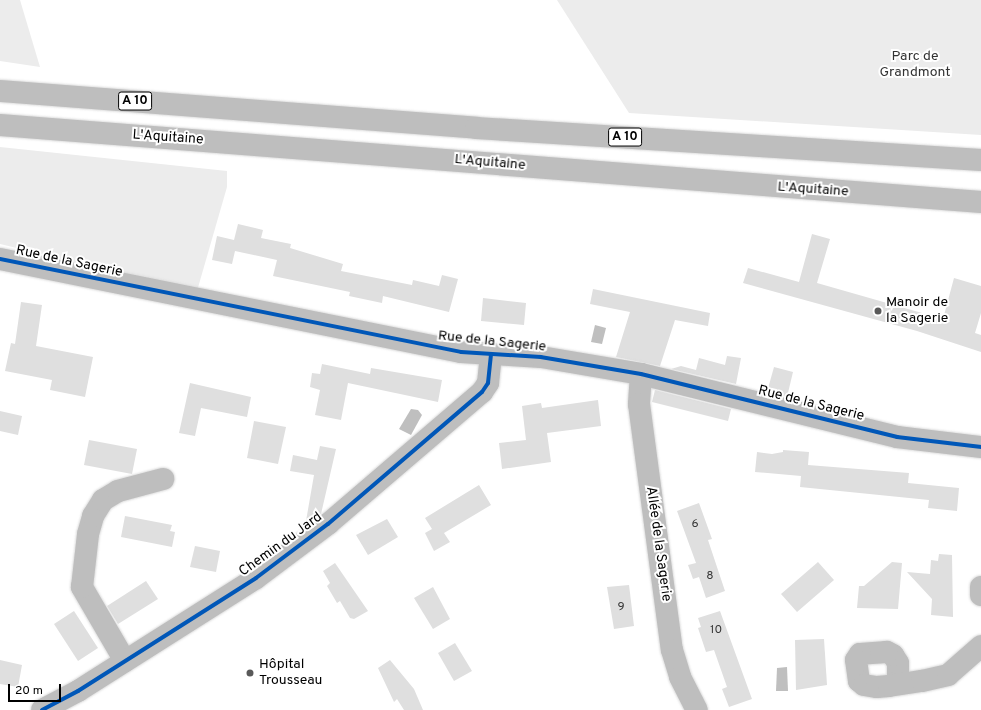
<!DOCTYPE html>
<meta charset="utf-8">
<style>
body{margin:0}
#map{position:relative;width:981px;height:710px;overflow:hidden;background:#fff;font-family:Overpass,sans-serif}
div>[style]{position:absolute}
.green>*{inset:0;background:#ececec}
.water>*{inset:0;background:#bfbfbf}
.building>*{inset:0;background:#dfdfdf}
.roads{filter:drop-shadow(0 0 1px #dbdbdb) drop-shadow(0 0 1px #dbdbdb)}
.minor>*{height:22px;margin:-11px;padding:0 11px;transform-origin:11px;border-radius:11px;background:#bebebe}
.highway>*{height:22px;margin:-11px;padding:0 11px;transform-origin:11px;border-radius:11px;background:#bebebe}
.cycleway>*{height:4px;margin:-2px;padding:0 2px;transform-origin:2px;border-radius:2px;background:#0057b8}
.dots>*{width:11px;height:11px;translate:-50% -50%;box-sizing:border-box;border:2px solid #fff;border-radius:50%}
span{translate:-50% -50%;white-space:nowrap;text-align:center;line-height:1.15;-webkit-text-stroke:4px #fff;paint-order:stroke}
.number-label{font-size:12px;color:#383838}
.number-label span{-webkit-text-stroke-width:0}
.shield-label span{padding:1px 3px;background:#fff;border:1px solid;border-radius:3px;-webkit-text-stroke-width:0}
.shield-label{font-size:13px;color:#000;font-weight:700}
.park-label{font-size:14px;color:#333}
.street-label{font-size:14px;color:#000}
.poi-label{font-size:14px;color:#000}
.left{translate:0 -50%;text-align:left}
.scale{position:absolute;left:8px;top:684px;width:53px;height:18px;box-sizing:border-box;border:2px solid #000;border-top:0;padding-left:5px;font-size:12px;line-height:14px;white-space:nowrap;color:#000;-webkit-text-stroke:3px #fff;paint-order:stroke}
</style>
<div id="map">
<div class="green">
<div style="clip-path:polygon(0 0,20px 0,40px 67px,0 61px)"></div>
<div style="clip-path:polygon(557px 0,981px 0,981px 135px,629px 113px)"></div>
<div style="clip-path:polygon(0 147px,227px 171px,227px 187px,197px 291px,0 244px)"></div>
</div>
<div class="water">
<div style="clip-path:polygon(595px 325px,606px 328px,602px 344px,591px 342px)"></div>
<div style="clip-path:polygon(411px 409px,418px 410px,422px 415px,411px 435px,399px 429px)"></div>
<div style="clip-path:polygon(787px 667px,788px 691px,776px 691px,777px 668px)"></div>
</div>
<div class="building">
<div style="clip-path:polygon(238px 224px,263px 230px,261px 238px,291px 244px,290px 248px,343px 264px,341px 271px,412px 285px,413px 280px,439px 286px,442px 275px,458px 279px,449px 312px,383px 296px,382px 303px,349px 296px,350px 292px,273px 276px,277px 260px,235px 251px,232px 264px,212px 260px,217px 236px,234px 240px)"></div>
<div style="clip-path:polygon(812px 234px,830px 239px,817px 283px,943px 319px,954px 278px,981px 286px,981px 313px,975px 333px,981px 335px,981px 352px,917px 331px,743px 283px,748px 268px,799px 282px)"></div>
<div style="clip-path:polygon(593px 289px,710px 313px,708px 326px,675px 320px,660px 366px,616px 357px,630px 312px,590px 304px)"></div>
<div style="clip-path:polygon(483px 298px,526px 303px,524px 325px,481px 321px)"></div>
<div style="clip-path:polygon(21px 302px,42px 305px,36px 346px,93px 357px,85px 397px,50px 390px,52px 380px,5px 371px,11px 343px,15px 344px)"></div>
<div style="clip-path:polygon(727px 356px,741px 358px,736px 384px,671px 369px,681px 366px,696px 370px,699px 358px,725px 365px)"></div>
<div style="clip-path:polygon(322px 364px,370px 374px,371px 368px,442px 380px,438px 402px,348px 383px,341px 420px,315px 415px,320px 390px,310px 387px,312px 373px,320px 374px)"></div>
<div style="clip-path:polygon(774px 367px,793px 372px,787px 397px,767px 392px)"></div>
<div style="clip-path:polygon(190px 383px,251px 397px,247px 417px,201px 408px,195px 436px,179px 433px)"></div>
<div style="clip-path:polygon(655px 390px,731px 409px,728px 421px,652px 402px)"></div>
<div style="clip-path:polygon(598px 400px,601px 426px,547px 433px,551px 462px,502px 469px,499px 443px,526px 440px,522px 406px,541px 403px,542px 408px)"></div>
<div style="clip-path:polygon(0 411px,22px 416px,18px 435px,0 431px)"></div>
<div style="clip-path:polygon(254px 421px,286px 427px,278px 464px,247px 458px)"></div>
<div style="clip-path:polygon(89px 440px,137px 449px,132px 474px,84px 465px)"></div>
<div style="clip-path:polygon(320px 446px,336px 449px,321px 514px,310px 522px,306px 521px,314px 475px,290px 471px,293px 455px,317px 460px)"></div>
<div style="clip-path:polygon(783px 450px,809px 452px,808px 465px,909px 473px,908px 483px,959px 488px,957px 511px,928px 508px,929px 500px,800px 487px,801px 476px,755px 472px,757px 452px,772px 454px,783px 452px)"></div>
<div style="clip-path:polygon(479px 485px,491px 505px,444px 533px,450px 542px,434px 551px,425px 533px,432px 529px,425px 518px)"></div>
<div style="clip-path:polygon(699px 503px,712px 539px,708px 540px,725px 591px,706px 598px,699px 577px,693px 579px,688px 565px,696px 563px,677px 511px)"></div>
<div style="clip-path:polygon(125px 516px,172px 525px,170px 531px,175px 532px,172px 547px,121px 537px)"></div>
<div style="clip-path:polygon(387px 519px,398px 537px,368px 555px,356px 535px)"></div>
<div style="clip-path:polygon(195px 546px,220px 551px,216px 572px,190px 567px)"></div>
<div style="clip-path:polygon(939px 554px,952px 555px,953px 617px,931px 615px,932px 599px,907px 572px,930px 574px,931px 560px,938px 561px)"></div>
<div style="clip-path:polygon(818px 562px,834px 580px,797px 612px,781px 594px)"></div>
<div style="clip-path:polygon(892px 562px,902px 563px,898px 609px,857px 608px,859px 586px,864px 586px)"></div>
<div style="clip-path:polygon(335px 563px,368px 611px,354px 619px,350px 618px,340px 601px,337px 603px,327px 586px,330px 583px,323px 571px)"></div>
<div style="clip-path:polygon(146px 581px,158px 599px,118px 624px,107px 606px)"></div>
<div style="clip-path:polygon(629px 585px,634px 626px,614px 629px,607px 587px)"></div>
<div style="clip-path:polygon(433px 587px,450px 619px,433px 629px,414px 598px)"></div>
<div style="clip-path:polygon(74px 611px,98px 648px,78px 661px,54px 624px)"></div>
<div style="clip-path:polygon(720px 611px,752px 699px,729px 707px,722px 689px,727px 687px,714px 650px,706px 652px,698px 628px,701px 627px,698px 618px)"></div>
<div style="clip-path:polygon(824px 639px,827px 685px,796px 690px,795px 640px)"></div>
<div style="clip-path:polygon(455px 643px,472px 671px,454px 681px,438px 653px)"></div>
<div style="clip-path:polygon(0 660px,22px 665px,18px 687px,0 684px)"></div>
<div style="clip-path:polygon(390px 660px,414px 689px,423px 710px,404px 710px,397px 699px,394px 702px,378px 668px)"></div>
</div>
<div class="roads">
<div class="minor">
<div style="left:0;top:259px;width:470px;rotate:11.4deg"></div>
<div style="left:461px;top:352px;width:80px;rotate:3.6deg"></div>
<div style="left:541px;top:357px;width:101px;rotate:9.6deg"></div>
<div style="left:641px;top:374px;width:264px;rotate:13.8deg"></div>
<div style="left:897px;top:437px;width:85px;rotate:6.8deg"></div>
<div style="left:641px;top:374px;width:30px;rotate:94deg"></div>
<div style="left:639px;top:404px;width:248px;rotate:82.4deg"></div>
<div style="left:672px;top:650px;width:28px;rotate:73deg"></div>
<div style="left:680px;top:677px;width:37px;rotate:63deg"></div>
<div style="left:981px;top:587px;width:8px;rotate:90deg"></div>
<div style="left:125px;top:661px;width:86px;rotate:-120.2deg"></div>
<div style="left:82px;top:587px;width:53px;rotate:-83.5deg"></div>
<div style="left:88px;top:534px;width:19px;rotate:-74deg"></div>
<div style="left:93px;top:516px;width:19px;rotate:-58deg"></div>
<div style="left:103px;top:500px;width:17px;rotate:-31deg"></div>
<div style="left:118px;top:491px;width:47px;rotate:-14.9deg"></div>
<div style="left:898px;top:684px;width:21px;rotate:-90deg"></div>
<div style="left:898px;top:663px;width:9px;rotate:-122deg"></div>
<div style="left:893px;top:655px;width:7px;rotate:-153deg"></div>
<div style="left:887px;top:652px;width:27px;rotate:176deg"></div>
<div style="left:860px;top:654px;width:7px;rotate:124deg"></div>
<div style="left:856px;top:660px;width:21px;rotate:82deg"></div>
<div style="left:859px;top:681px;width:6px;rotate:39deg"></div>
<div style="left:864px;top:685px;width:13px;rotate:9deg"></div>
<div style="left:877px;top:687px;width:12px;rotate:-5deg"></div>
<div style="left:889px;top:686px;width:33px;rotate:-9deg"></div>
<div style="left:922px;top:681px;width:27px;rotate:-13deg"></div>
<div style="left:948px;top:675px;width:44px;rotate:-41.3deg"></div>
<div style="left:42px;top:710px;width:41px;rotate:-27.8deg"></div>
<div style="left:78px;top:691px;width:211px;rotate:-32.4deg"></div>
<div style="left:256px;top:578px;width:90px;rotate:-36.9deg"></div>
<div style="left:328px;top:524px;width:203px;rotate:-40.6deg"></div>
<div style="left:482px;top:392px;width:11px;rotate:-56deg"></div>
<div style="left:488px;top:383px;width:28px;rotate:-84deg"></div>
</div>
<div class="highway">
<div style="left:0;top:91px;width:477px;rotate:4.4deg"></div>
<div style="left:476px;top:128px;width:506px;rotate:3.63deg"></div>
<div style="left:0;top:125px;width:984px;rotate:4.49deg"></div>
</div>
</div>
<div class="cycleway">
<div style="left:0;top:259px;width:470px;rotate:11.4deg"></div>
<div style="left:461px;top:352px;width:80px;rotate:3.6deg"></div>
<div style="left:541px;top:357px;width:101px;rotate:9.6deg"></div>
<div style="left:641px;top:374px;width:264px;rotate:13.8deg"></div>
<div style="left:897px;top:437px;width:85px;rotate:6.8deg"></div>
<div style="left:42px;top:710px;width:41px;rotate:-27.8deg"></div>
<div style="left:78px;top:691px;width:211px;rotate:-32.4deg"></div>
<div style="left:256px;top:578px;width:90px;rotate:-36.9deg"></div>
<div style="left:328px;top:524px;width:203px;rotate:-40.6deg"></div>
<div style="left:482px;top:392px;width:11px;rotate:-56deg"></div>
<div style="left:488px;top:383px;width:28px;rotate:-84deg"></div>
</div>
<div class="dots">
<div style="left:878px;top:311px;background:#595959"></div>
<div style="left:250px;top:673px;background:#595959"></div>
</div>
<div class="number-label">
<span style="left:695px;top:525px">6</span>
<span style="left:710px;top:577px">8</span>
<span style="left:621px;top:608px">9</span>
<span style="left:716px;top:631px">10</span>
</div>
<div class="shield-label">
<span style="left:135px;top:101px">A 10</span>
<span style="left:625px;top:137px">A 10</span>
</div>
<div class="park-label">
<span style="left:915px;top:65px">Parc de<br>Grandmont</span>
</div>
<div class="street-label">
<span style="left:168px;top:138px;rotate:4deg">L'Aquitaine</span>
<span style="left:490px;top:163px;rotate:5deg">L'Aquitaine</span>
<span style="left:813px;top:190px;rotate:4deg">L'Aquitaine</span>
<span style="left:69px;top:262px;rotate:12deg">Rue de la Sagerie</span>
<span style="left:492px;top:342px;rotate:6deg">Rue de la Sagerie</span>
<span style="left:811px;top:404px;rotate:14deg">Rue de la Sagerie</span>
<span style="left:658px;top:544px;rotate:82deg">Allée de la Sagerie</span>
<span style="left:281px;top:545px;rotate:-36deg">Chemin du Jard</span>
</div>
<div class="poi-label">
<span class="left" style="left:886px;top:311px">Manoir de<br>la Sagerie</span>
<span class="left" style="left:259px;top:673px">Hôpital<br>Trousseau</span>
</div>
<div class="scale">20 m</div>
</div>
